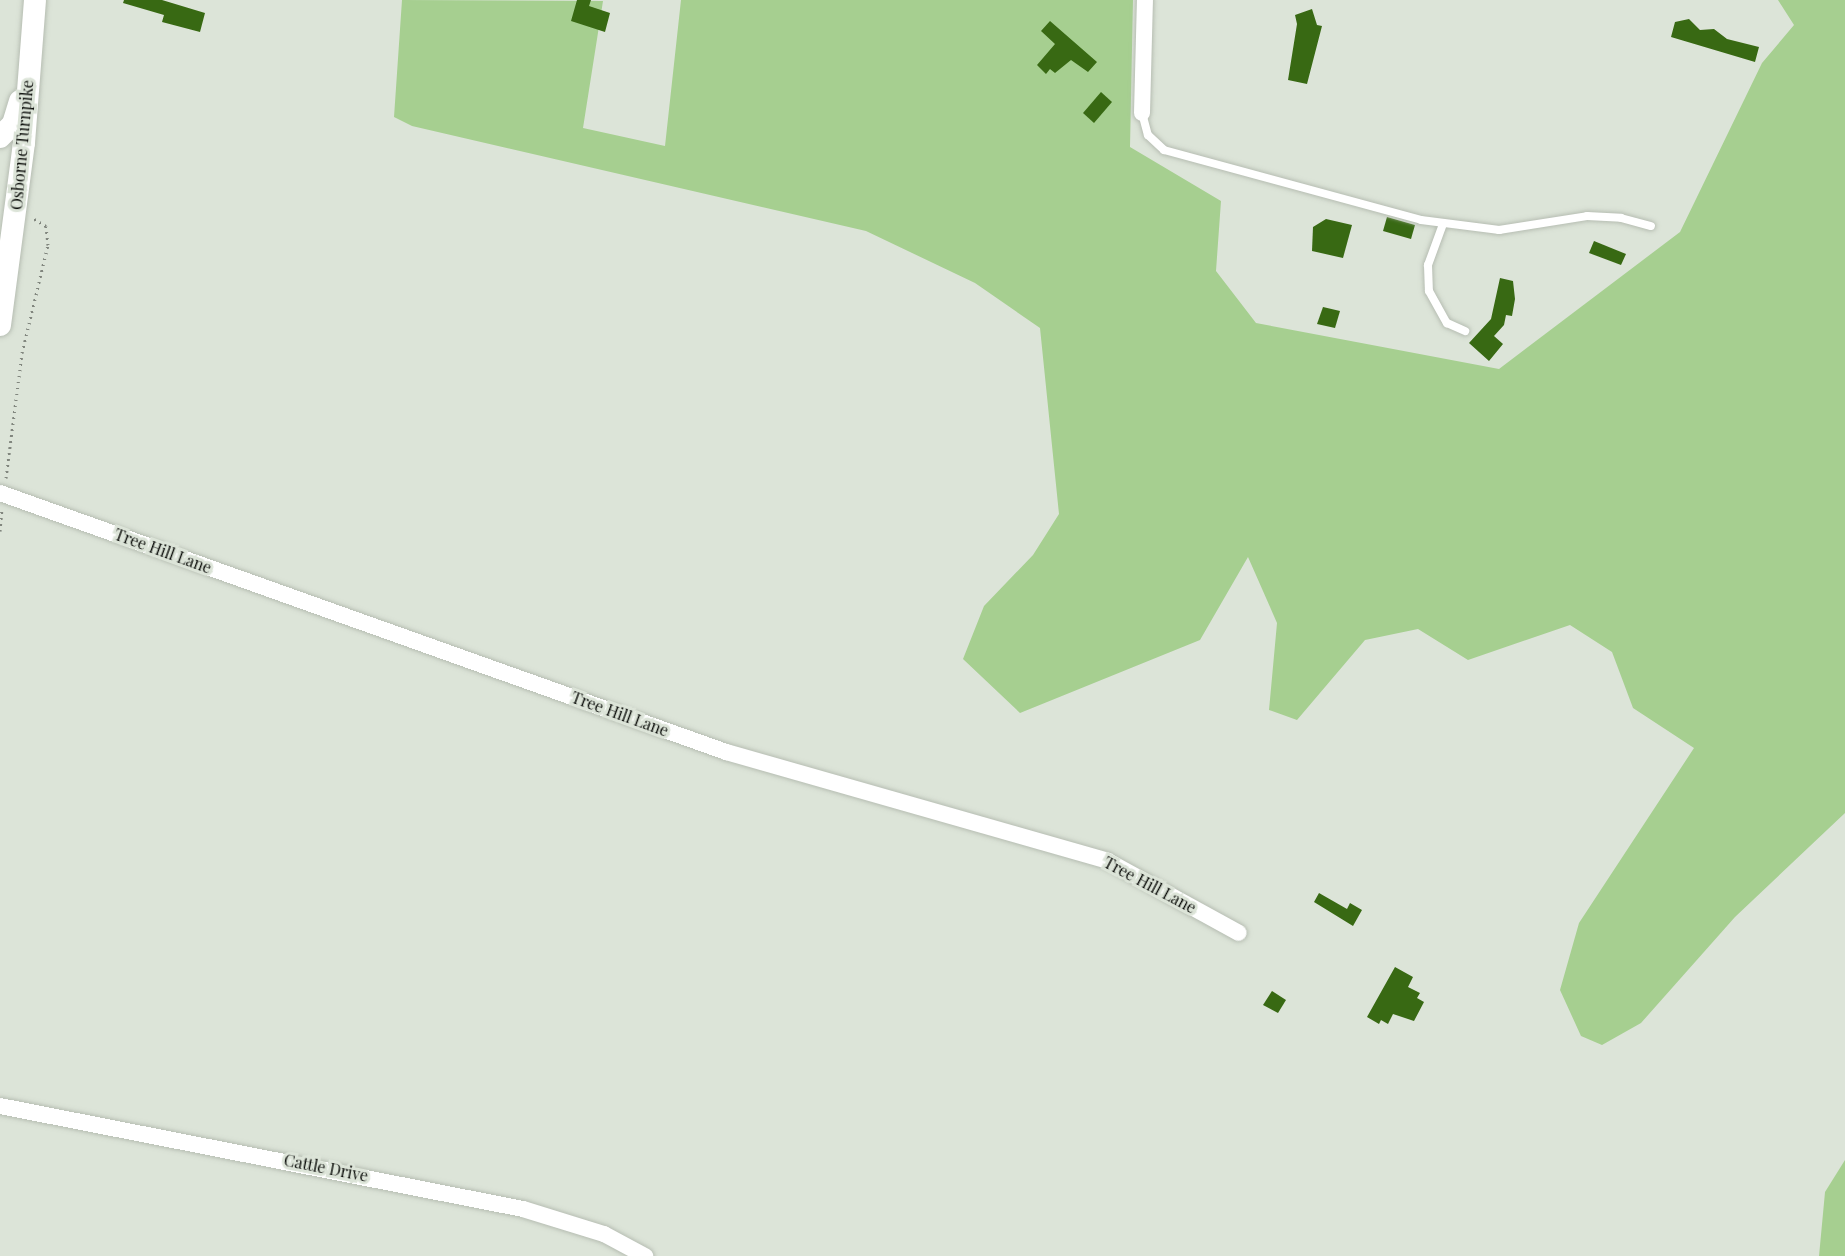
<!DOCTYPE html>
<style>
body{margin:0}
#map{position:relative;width:1845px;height:1256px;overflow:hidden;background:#dce4d8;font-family:"Playfair Display",serif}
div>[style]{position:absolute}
.green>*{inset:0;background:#a6cf90}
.building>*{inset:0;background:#386913}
.path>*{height:3px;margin-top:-1.5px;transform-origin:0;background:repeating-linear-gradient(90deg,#81867e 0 1.5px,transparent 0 6px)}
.roads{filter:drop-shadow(0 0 2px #b6bdb2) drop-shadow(0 0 2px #b6bdb2)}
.lane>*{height:8px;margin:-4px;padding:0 4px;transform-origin:4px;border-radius:4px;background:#fff}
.street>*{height:16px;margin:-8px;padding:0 8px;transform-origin:8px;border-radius:8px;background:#fff}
.secondary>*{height:22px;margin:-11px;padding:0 11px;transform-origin:11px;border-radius:11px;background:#fff}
span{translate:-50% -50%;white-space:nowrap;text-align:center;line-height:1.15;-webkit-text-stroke:6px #dce4d8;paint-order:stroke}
.street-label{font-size:16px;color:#0a0c09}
</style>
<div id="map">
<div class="green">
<div style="clip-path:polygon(402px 0,603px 1px,583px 128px,665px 146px,681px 0,1133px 0,1130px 147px,1221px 201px,1216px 271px,1256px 323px,1499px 369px,1680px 232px,1762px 63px,1794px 25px,1778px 0,1845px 0,1845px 813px,1735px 917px,1641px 1023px,1602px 1045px,1581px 1036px,1560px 990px,1579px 923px,1694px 748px,1633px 708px,1612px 652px,1570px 625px,1468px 660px,1418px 629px,1365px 640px,1297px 720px,1269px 710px,1277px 623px,1248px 557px,1200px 640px,1020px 713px,963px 659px,984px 606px,1033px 555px,1059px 514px,1040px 328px,975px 283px,866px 231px,412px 126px,394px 117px)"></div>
<div style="clip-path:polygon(1845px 1160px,1845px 1256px,1819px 1256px,1825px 1192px)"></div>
</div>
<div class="building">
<div style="clip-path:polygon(124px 0,162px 0,205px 13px,200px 32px,162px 22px,164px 15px,123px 3px)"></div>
<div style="clip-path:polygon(577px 0,591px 0,589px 6px,610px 13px,605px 32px,571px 21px)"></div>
<div style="clip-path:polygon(1312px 9px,1317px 25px,1322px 26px,1307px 84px,1288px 80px,1297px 24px,1295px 15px)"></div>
<div style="clip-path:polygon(1689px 19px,1700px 30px,1714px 29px,1727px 39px,1759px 47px,1755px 62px,1671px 37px,1675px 22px)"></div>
<div style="clip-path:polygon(1050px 21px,1097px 62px,1088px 72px,1071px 60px,1055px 73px,1050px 69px,1046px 74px,1037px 65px,1055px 44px,1041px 31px)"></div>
<div style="clip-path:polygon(1101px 92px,1112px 102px,1094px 123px,1083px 113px)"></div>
<div style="clip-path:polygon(1387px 217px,1415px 225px,1411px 239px,1383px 231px)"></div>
<div style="clip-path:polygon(1326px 219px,1352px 225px,1343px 258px,1312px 251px,1313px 227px)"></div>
<div style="clip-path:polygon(1594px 241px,1626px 254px,1621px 265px,1589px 253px)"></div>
<div style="clip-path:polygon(1500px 278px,1513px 281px,1515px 299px,1512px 316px,1506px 315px,1504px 325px,1494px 336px,1503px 344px,1489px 361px,1469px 343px,1491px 319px)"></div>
<div style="clip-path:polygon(1323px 307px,1340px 311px,1335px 328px,1317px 324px)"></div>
<div style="clip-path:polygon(1319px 893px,1347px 909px,1350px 903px,1362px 910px,1353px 926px,1314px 902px)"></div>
<div style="clip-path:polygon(1395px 967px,1413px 977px,1408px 987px,1420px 993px,1417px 998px,1424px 1002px,1414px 1021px,1393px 1014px,1388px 1024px,1381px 1020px,1379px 1024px,1367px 1017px)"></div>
<div style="clip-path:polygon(1272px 991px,1286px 1000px,1278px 1013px,1263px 1005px)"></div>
</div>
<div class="path">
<div style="left:6px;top:478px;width:126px;rotate:-82.7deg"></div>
<div style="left:22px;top:353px;width:111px;rotate:-76.5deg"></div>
<div style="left:48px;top:245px;width:19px;rotate:-96deg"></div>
<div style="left:46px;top:226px;width:17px;rotate:-149deg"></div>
<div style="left:0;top:531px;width:22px;rotate:-85deg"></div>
</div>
<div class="roads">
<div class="lane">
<div style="left:1142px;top:113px;width:23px;rotate:75deg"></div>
<div style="left:1148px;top:135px;width:22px;rotate:43deg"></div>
<div style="left:1164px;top:150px;width:266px;rotate:15.2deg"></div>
<div style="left:1421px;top:220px;width:79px;rotate:7.3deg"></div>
<div style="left:1499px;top:230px;width:89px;rotate:-9deg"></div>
<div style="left:1587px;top:216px;width:34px;rotate:3deg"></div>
<div style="left:1621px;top:218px;width:31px;rotate:15deg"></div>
<div style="left:1443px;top:224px;width:44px;rotate:110.1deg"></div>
<div style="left:1428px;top:265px;width:26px;rotate:88deg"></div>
<div style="left:1429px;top:291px;width:37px;rotate:61deg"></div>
<div style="left:1447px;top:323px;width:20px;rotate:24deg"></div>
</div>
<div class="street">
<div style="left:1142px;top:113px;width:113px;rotate:-88.5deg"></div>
<div style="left:0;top:493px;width:771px;rotate:19.63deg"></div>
<div style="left:726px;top:752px;width:397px;rotate:15.9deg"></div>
<div style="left:1108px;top:861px;width:149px;rotate:28.8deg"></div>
<div style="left:0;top:1106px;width:533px;rotate:11.14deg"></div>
<div style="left:523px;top:1209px;width:85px;rotate:17.2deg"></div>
<div style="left:604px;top:1234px;width:47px;rotate:28.2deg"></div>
</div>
<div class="secondary">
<div style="left:0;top:137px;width:18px;rotate:-45deg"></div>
<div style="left:13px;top:124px;width:24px;rotate:-73deg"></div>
<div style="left:0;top:325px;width:184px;rotate:-82.5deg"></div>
<div style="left:24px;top:143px;width:143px;rotate:-85.6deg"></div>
</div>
</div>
<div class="street-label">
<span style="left:22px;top:145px;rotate:-85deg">Osborne Turnpike</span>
<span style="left:163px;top:551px;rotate:20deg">Tree Hill Lane</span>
<span style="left:620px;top:714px;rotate:20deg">Tree Hill Lane</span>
<span style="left:1150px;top:885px;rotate:28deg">Tree Hill Lane</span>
<span style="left:326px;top:1168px;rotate:11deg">Cattle Drive</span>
</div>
</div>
